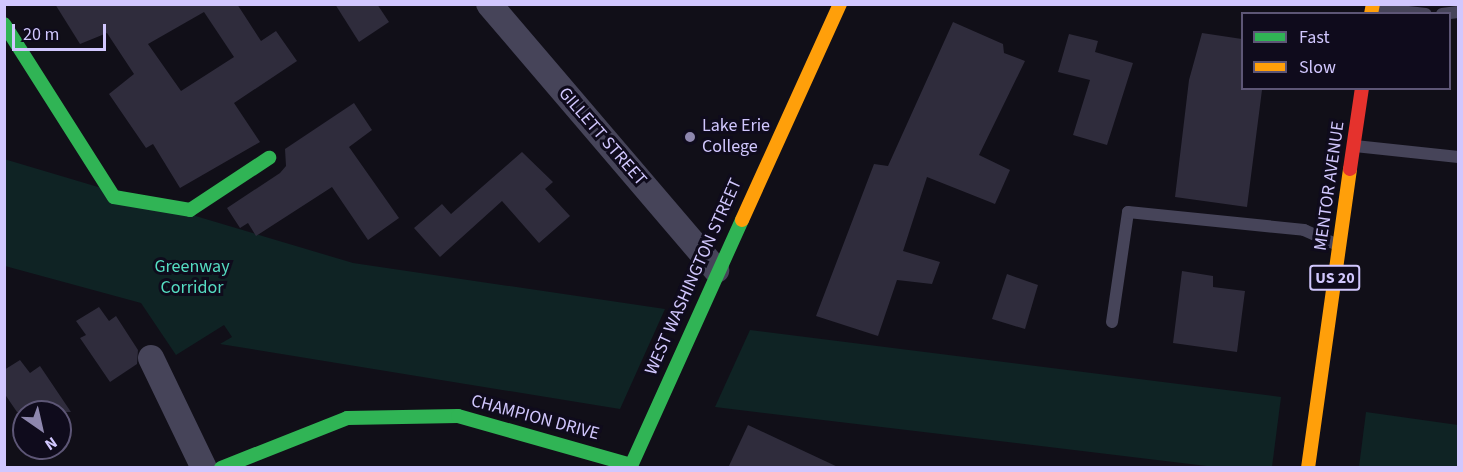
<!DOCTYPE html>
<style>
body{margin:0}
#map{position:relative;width:1463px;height:472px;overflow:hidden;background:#110f18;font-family:"Source Sans 3",sans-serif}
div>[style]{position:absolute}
.green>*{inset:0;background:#0f2324}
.building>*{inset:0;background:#2f2c3c}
.lane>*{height:12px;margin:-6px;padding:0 6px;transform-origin:6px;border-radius:6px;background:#464459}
.street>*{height:26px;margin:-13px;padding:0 13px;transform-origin:13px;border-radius:13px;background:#464459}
.fast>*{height:14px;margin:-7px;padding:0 7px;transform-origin:7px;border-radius:7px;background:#30b455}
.slow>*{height:14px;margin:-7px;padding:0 7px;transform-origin:7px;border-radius:7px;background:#ff9f0a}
.jam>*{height:14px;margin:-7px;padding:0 7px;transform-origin:7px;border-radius:7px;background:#e5322d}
.dots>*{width:16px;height:16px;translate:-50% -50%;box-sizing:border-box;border:3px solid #0f0b1c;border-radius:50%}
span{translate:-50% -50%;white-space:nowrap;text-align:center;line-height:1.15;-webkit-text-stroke:6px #0f0b1c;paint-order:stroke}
.shield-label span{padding:2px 4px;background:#0f0b1c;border:2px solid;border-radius:4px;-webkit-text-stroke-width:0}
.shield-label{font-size:16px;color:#d1c7fe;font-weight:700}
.poi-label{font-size:18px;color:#d1c7fe}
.left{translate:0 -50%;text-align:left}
.street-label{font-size:18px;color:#d1c7fe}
.park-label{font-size:18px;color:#55ddc2}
.frame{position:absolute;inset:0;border:6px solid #d1c7fe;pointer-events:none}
.legend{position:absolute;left:1241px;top:12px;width:210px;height:78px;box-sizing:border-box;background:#0f0b1c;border:2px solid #5d5676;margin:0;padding:8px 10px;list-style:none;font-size:18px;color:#d1c7fe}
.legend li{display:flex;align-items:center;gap:12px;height:30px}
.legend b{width:30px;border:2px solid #5d5676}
.north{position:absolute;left:12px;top:400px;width:60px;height:60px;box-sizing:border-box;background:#0f0b1c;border:2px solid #5d5676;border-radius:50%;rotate:146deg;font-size:16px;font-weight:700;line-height:24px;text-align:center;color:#d1c7fe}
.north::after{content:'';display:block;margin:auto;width:21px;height:27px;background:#8e87ae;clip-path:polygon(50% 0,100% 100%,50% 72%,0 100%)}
.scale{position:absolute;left:12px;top:24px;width:94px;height:27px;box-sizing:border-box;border:3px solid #d1c7fe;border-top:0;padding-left:8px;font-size:18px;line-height:21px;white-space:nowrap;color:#d1c7fe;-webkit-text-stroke:4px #0f0b1c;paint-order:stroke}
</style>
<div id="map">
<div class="green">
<div style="clip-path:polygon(4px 159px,353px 263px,665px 309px,620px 409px,220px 344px,232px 337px,224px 325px,176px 355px,141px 303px,5px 266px)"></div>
<div style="clip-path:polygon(750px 330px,1281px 397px,1272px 467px,1215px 467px,715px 407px)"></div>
<div style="clip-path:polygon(1366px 412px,1458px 425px,1458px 467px,1359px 467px)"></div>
</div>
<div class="building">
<div style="clip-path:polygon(evenodd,55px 4px,237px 4px,261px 41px,276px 31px,297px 61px,234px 103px,260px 142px,180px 188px,153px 144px,146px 148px,109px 94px,134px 74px,107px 33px,80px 44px,55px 4px,204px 12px,234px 57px,181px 91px,148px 44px,204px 12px)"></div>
<div style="clip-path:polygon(335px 4px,377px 4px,389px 22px,359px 42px)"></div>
<div style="clip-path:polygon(953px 22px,1003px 44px,1004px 53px,1025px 61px,979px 155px,1010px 170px,995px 204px,927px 177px,903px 251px,940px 262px,932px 284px,897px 280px,878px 336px,816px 316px,874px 164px,888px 166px)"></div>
<div style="clip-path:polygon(1202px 33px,1242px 39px,1242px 88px,1262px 90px,1247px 207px,1175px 197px,1189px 80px)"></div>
<div style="clip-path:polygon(1069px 34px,1098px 41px,1095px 52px,1133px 63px,1107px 145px,1073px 135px,1090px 80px,1058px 72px)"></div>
<div style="clip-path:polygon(354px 103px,372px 130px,349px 147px,399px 218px,368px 240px,332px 187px,256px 236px,248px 223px,240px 228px,227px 208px,280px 173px,286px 166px,285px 149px)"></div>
<div style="clip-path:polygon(522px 152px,553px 182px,545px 189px,570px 216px,539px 243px,502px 201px,440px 257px,414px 228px,442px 204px,451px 214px)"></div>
<div style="clip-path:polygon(1182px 271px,1213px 276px,1213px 287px,1245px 291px,1237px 352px,1173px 343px)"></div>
<div style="clip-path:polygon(1007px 274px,1038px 285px,1025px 329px,992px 319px)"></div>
<div style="clip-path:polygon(99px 307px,109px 321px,116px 316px,138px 350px,137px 364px,110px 382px,80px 338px,86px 335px,76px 321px)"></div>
<div style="clip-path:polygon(20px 360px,30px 373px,40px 366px,71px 412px,17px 412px,4px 393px,4px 370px)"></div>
<div style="clip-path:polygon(748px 425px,840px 468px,728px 468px)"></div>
</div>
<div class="lane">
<div style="left:1373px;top:8px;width:53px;rotate:6.5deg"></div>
<div style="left:1442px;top:14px;width:16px;rotate:-7deg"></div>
<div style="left:1355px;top:146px;width:104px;rotate:6.1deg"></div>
<div style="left:1112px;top:322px;width:111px;rotate:-81.7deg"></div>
<div style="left:1128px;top:212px;width:177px;rotate:5.8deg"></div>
<div style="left:1304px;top:230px;width:37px;rotate:24deg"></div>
</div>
<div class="street">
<div style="left:489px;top:4px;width:350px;rotate:49.5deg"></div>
<div style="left:151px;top:358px;width:122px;rotate:64.3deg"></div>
</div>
<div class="fast">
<div style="left:4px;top:24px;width:205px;rotate:57.6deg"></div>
<div style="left:114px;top:197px;width:77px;rotate:9.7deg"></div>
<div style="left:190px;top:210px;width:95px;rotate:-33.4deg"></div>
<div style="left:221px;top:468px;width:136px;rotate:-21.6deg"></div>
<div style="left:347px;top:418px;width:111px;rotate:-1deg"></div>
<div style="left:458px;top:416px;width:180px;rotate:15.8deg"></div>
<div style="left:630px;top:468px;width:272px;rotate:-65.7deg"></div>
</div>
<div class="slow">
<div style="left:1371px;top:14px;width:10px;rotate:-79deg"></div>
<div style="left:742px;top:220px;width:237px;rotate:-65.6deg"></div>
<div style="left:1308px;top:468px;width:302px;rotate:-82deg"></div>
</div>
<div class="jam">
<div style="left:1350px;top:169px;width:82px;rotate:-81.6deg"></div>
</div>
<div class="dots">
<div style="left:690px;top:137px;background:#8e87ae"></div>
</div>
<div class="shield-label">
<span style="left:1335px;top:278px">US 20</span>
</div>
<div class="poi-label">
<span class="left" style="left:702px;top:137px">Lake Erie<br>College</span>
</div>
<div class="street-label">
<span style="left:602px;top:137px;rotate:49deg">GILLETT STREET</span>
<span style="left:1330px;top:186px;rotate:-82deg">MENTOR AVENUE</span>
<span style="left:694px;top:277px;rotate:-66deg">WEST WASHINGTON STREET</span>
<span style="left:535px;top:418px;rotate:15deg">CHAMPION DRIVE</span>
</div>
<div class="park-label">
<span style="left:192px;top:278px">Greenway<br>Corridor</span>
</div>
<div class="frame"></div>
<ul class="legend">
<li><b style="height:8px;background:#30b455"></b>Fast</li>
<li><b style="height:8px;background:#ff9f0a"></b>Slow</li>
</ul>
<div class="north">N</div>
<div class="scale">20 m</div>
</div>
